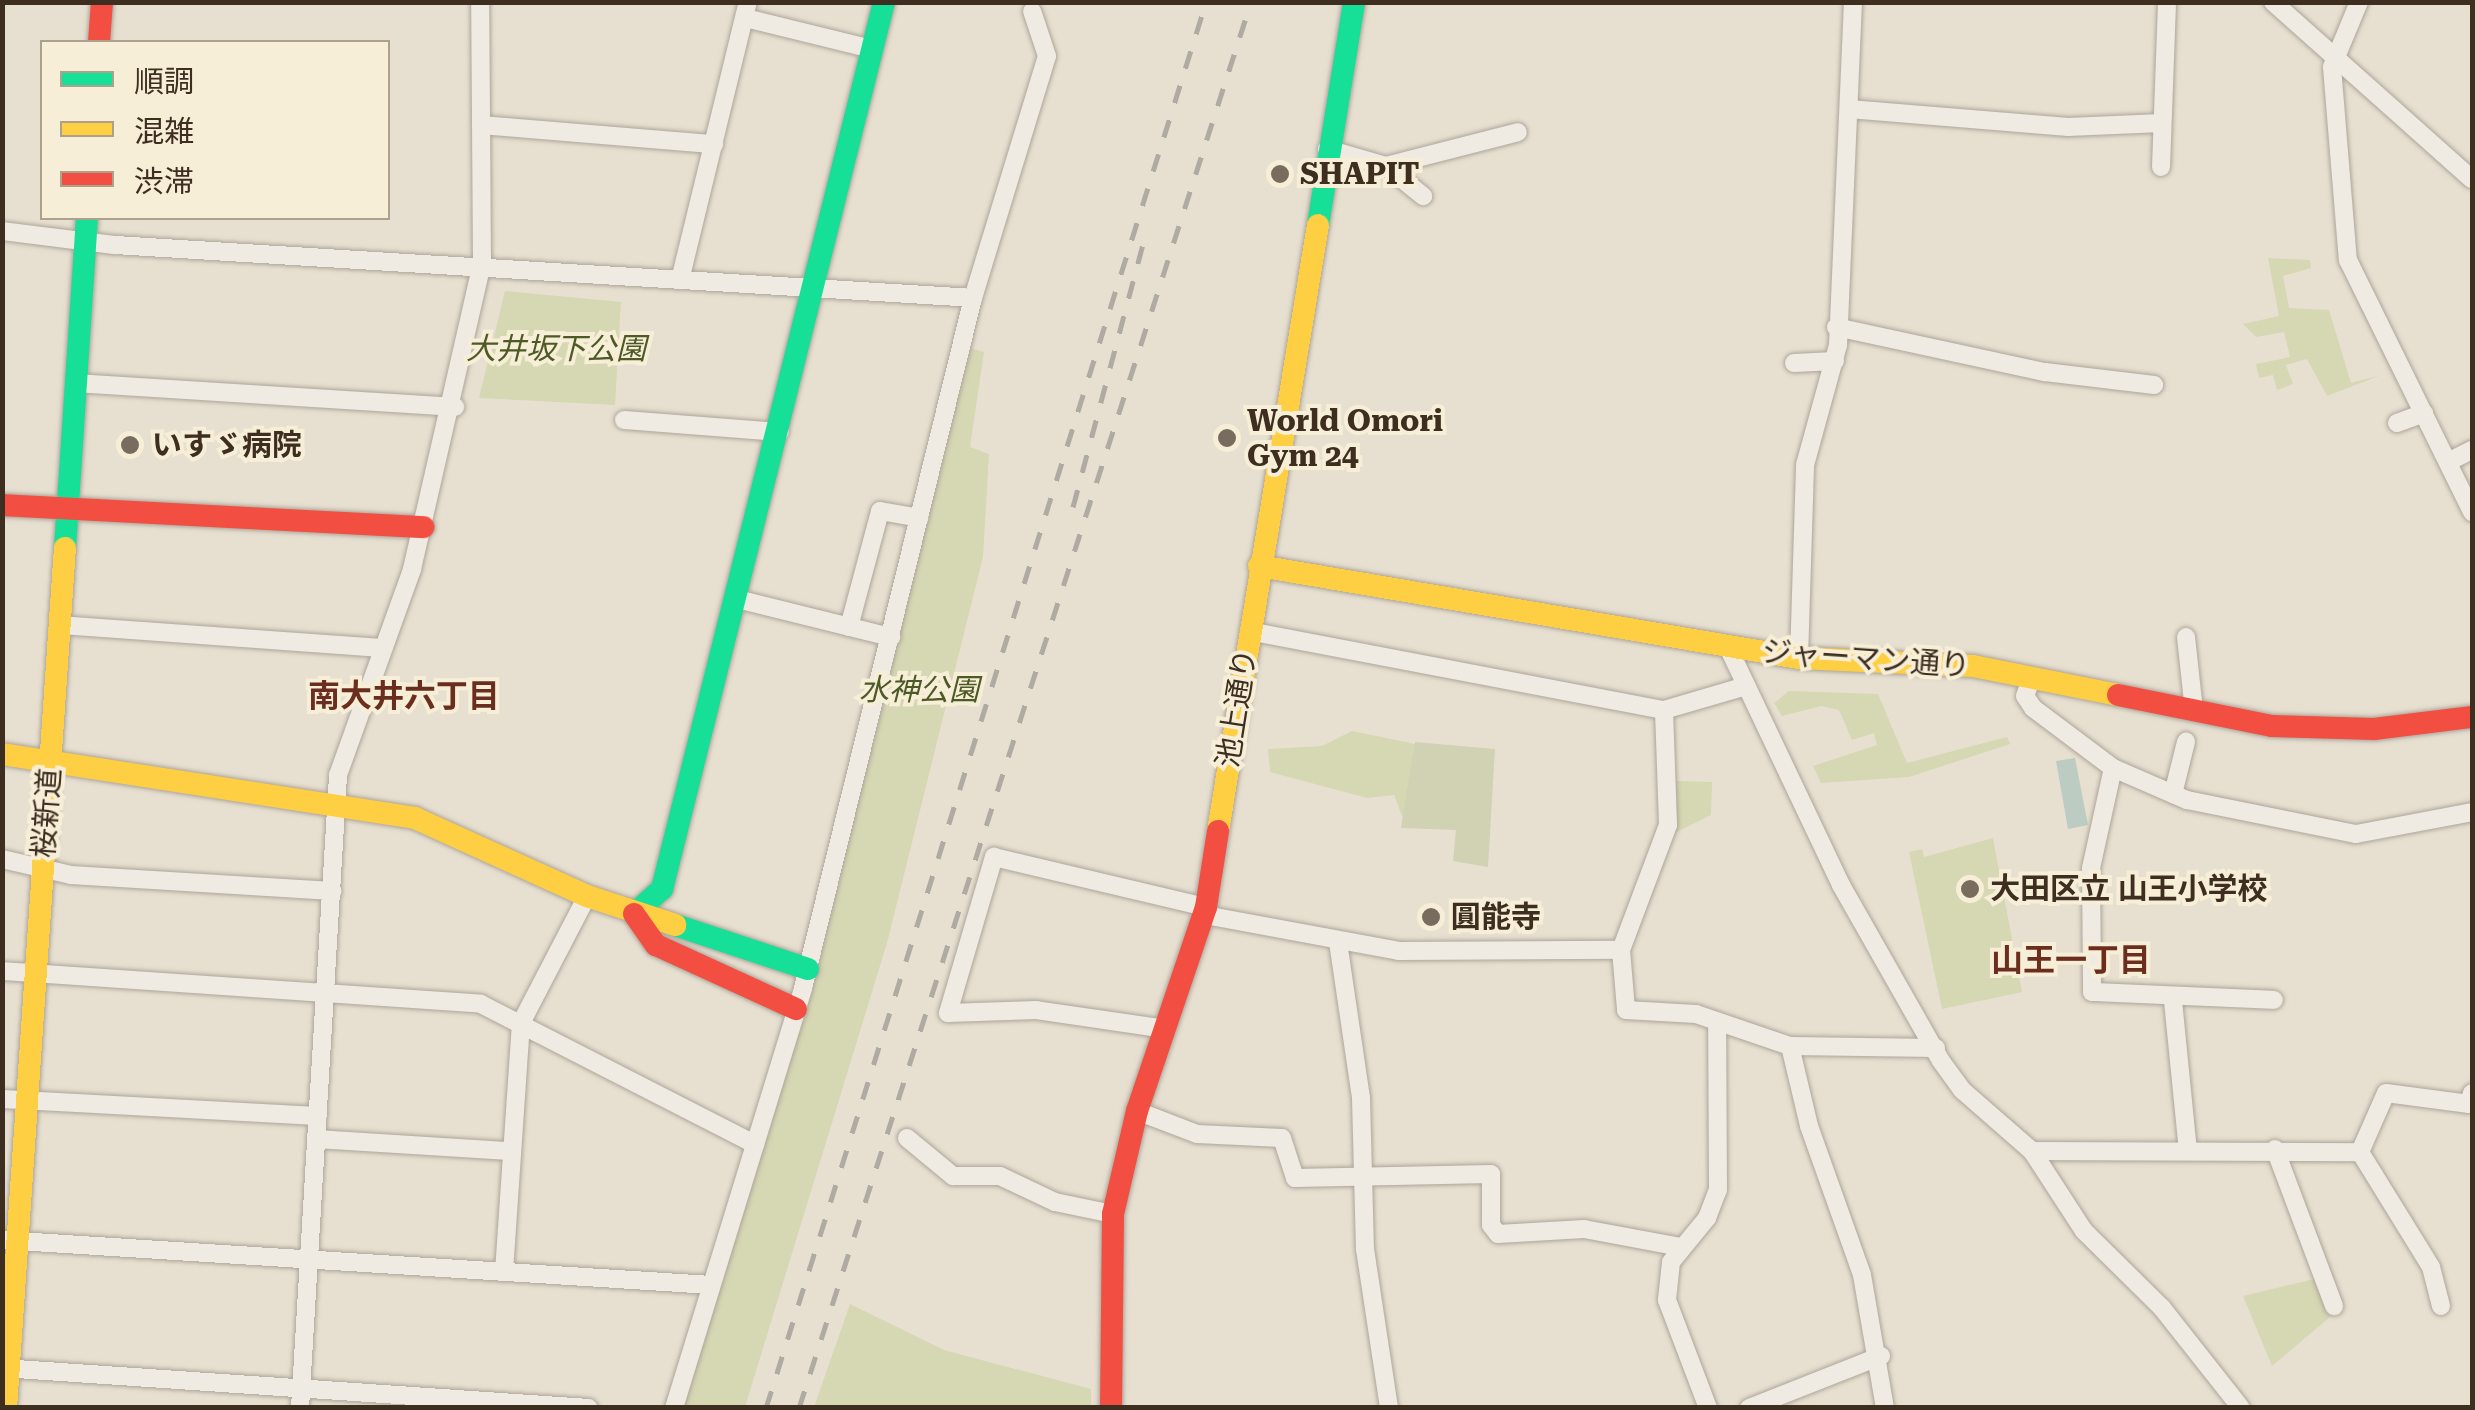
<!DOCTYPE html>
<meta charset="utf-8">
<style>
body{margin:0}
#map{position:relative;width:2475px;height:1410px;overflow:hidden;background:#e7e0d1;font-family:"Roboto Serif","Noto Sans JP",serif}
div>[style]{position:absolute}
.green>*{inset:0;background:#d6d7b3}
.cemetery>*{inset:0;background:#d1d1b3}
.water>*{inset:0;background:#bcccc2}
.roads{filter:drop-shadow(0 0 2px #ada599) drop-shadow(0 0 2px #ada599)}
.street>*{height:18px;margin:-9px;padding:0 9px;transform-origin:9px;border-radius:9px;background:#efebe3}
.fast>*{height:22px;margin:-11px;padding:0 11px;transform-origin:11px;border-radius:11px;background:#16e098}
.slow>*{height:22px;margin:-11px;padding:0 11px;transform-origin:11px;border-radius:11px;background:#ffcf43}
.jam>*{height:22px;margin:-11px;padding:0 11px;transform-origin:11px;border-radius:11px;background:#f24e42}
.rail>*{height:5px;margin-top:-2.5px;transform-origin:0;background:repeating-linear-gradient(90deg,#afaaa2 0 18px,transparent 0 36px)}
.dots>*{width:28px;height:28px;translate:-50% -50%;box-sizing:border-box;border:5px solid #f7eed8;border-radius:50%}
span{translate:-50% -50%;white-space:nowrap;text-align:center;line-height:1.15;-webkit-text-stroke:8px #f7eed8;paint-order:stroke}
.poi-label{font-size:30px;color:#3d2e20;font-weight:700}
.left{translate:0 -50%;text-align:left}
.park-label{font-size:30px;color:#4d5a26;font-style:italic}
.street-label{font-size:30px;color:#3d2e20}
.neighbourhood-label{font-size:32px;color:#6b2e1e;font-weight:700}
.frame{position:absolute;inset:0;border:5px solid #3d2e20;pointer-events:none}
.legend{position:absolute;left:40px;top:40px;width:350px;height:180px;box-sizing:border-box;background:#f7eed8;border:2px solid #ada18e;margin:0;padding:12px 18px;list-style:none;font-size:30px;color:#3d2e20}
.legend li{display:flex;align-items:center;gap:20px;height:50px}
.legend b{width:50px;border:2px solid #ada18e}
</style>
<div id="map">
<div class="green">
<div style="clip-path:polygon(2268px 258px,2310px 260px,2311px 268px,2283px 276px,2289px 308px,2329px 310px,2351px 383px,2381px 375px,2327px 396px,2307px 359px,2286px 365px,2293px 384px,2277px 390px,2273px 375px,2259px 378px,2256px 364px,2290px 357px,2284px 332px,2256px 337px,2243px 324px,2279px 316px)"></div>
<div style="clip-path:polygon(505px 291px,621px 302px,615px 405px,479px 398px)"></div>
<div style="clip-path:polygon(970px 348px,984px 352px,970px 447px,989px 454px,983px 557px,887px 943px,745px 1407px,679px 1408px,809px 994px)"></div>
<div style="clip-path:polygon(1789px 691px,1878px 694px,1907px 763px,2007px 737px,2010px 744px,1909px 777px,1821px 783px,1813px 766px,1877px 745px,1874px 733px,1852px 740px,1839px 710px,1821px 706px,1782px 716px,1774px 703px)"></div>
<div style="clip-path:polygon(1352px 731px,1420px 745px,1404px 821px,1394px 795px,1367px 798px,1270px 772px,1268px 749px,1322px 746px)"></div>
<div style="clip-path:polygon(1676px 781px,1712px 782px,1711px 815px,1673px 834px)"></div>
<div style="clip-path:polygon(1993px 838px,2022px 992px,1942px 1009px,1909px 852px,1922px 849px,1924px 857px)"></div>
<div style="clip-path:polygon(2319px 1278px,2331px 1316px,2272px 1366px,2243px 1296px)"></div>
<div style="clip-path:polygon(850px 1304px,944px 1350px,1091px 1389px,1091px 1407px,814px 1407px)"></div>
</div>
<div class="cemetery">
<div style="clip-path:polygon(1415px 742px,1495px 749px,1488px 867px,1453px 861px,1456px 830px,1401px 828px)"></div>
</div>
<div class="water">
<div style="clip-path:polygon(2075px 758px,2088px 825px,2068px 829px,2056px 761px)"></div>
</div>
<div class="roads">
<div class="street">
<div style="left:2273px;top:2px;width:266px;rotate:41.7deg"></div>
<div style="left:2359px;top:2px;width:70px;rotate:112.6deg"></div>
<div style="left:2332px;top:67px;width:194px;rotate:85.3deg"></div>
<div style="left:2348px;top:260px;width:281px;rotate:63.8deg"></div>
<div style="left:745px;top:18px;width:131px;rotate:13.7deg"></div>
<div style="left:1849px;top:109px;width:220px;rotate:4.7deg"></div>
<div style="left:2068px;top:127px;width:94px;rotate:-2.4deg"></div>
<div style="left:481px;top:125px;width:234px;rotate:4.7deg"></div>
<div style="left:1327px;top:149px;width:61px;rotate:16.1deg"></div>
<div style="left:1386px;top:166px;width:48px;rotate:39deg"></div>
<div style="left:1386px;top:166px;width:136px;rotate:-14.4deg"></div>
<div style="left:2161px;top:167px;width:165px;rotate:-87.9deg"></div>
<div style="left:2px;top:231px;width:114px;rotate:7.1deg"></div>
<div style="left:115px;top:245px;width:860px;rotate:3.53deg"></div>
<div style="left:680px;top:280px;width:286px;rotate:-76.3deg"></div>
<div style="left:1836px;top:327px;width:214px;rotate:12.2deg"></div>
<div style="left:2045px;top:372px;width:110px;rotate:6.8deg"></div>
<div style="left:1794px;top:363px;width:41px;rotate:-2.8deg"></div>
<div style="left:76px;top:383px;width:380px;rotate:3.6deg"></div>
<div style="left:624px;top:420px;width:156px;rotate:4.4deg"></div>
<div style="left:2397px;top:423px;width:29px;rotate:-20deg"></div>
<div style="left:2448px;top:462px;width:27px;rotate:-27deg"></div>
<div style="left:737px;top:599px;width:159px;rotate:13.9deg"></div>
<div style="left:60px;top:625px;width:324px;rotate:4.1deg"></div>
<div style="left:849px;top:627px;width:120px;rotate:-75deg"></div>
<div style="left:880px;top:511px;width:40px;rotate:10deg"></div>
<div style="left:1249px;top:631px;width:422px;rotate:10.8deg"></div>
<div style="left:2186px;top:637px;width:74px;rotate:83.8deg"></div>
<div style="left:1728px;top:647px;width:263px;rotate:64.6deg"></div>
<div style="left:1841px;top:885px;width:202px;rotate:60.4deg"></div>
<div style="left:1941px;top:1061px;width:36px;rotate:54deg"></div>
<div style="left:1962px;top:1090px;width:93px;rotate:41.1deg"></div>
<div style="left:2032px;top:1151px;width:95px;rotate:57deg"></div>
<div style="left:2084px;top:1231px;width:110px;rotate:44.6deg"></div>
<div style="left:2162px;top:1308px;width:127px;rotate:51.7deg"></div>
<div style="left:1799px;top:658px;width:193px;rotate:-88.2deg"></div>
<div style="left:1805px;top:465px;width:124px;rotate:-74.6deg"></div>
<div style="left:1838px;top:345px;width:343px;rotate:-87.5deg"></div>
<div style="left:2032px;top:676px;width:21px;rotate:109deg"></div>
<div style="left:2025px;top:696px;width:14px;rotate:56deg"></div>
<div style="left:2033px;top:708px;width:100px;rotate:36.9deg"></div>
<div style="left:2113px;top:768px;width:81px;rotate:23.4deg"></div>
<div style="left:2187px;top:800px;width:172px;rotate:11.4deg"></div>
<div style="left:2356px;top:834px;width:118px;rotate:-10.7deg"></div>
<div style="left:1746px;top:686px;width:85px;rotate:163.7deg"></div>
<div style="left:1664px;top:710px;width:115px;rotate:88deg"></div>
<div style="left:1668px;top:825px;width:134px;rotate:110.6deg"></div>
<div style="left:1621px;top:950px;width:60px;rotate:85.2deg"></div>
<div style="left:1626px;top:1010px;width:70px;rotate:3.3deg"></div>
<div style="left:1696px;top:1014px;width:99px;rotate:18.8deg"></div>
<div style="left:1790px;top:1046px;width:146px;rotate:0.8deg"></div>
<div style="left:2113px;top:768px;width:102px;rotate:102.4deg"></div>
<div style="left:2091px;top:868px;width:124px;rotate:89.5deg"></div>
<div style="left:2092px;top:992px;width:182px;rotate:2.5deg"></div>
<div style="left:2173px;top:794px;width:54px;rotate:-76deg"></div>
<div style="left:2px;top:859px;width:71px;rotate:13.1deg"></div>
<div style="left:71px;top:875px;width:262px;rotate:3.5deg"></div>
<div style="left:1205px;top:915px;width:197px;rotate:10.5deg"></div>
<div style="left:1399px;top:951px;width:222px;rotate:-0.3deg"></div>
<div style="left:1338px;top:942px;width:158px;rotate:81.6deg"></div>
<div style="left:1361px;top:1098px;width:151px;rotate:88.5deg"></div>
<div style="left:1365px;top:1249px;width:161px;rotate:81.4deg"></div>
<div style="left:2px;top:971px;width:480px;rotate:3.9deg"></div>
<div style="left:481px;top:1004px;width:308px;rotate:27.1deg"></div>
<div style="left:2173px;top:1001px;width:150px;rotate:84.3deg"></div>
<div style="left:1166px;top:1029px;width:131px;rotate:-171.7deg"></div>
<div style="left:1036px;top:1010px;width:88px;rotate:178deg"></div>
<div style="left:948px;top:1013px;width:163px;rotate:-73.6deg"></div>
<div style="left:994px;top:857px;width:218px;rotate:13.3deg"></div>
<div style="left:1790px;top:1046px;width:82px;rotate:76.6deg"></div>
<div style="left:1809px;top:1126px;width:158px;rotate:70.4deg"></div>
<div style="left:1862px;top:1275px;width:135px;rotate:80.2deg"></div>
<div style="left:2px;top:1099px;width:316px;rotate:3.1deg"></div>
<div style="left:1137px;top:1111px;width:64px;rotate:21deg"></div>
<div style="left:1197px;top:1134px;width:85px;rotate:2.7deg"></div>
<div style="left:1282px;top:1138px;width:42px;rotate:72deg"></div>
<div style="left:1295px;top:1178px;width:196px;rotate:-1.2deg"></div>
<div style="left:1491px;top:1174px;width:51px;rotate:90deg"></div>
<div style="left:1491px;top:1225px;width:11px;rotate:52deg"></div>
<div style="left:1498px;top:1234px;width:86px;rotate:-3.3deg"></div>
<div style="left:1584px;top:1229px;width:99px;rotate:10.5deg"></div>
<div style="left:907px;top:1138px;width:60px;rotate:39.6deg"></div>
<div style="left:953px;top:1176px;width:47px"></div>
<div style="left:1000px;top:1176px;width:61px;rotate:25.3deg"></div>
<div style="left:1055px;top:1202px;width:59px;rotate:11.7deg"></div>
<div style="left:317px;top:1139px;width:192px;rotate:3.6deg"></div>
<div style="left:2275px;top:1149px;width:168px;rotate:69.4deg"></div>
<div style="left:2032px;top:1151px;width:328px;rotate:0.2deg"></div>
<div style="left:2px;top:1240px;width:711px;rotate:3.63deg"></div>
<div style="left:504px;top:1272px;width:250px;rotate:-86.1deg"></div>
<div style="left:521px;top:1023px;width:143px;rotate:-62.5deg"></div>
<div style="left:2441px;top:1306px;width:40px;rotate:-104.4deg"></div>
<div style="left:2431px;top:1267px;width:135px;rotate:-121.7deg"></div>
<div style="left:2360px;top:1152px;width:64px;rotate:-66.2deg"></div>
<div style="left:2386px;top:1093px;width:84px;rotate:7.5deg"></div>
<div style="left:2469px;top:1104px;width:11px;rotate:-75deg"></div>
<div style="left:2px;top:1368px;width:588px;rotate:3.9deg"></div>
<div style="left:300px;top:1408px;width:634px;rotate:-86.56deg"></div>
<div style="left:338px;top:775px;width:219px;rotate:-70.2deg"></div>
<div style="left:412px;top:569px;width:313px;rotate:-77.1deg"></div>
<div style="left:482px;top:264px;width:262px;rotate:-90.4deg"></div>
<div style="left:674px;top:1408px;width:439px;rotate:-72.9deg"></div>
<div style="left:803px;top:988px;width:711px;rotate:-76.16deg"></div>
<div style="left:973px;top:298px;width:253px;rotate:-73deg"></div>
<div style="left:1047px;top:56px;width:47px;rotate:-108.4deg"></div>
<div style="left:1708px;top:1408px;width:116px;rotate:-110.8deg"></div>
<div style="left:1667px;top:1300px;width:38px;rotate:-84deg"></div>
<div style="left:1671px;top:1262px;width:57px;rotate:-50.7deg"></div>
<div style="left:1707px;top:1218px;width:30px;rotate:-69deg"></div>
<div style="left:1718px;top:1190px;width:167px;rotate:-90.3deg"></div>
<div style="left:1749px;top:1408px;width:142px;rotate:-21.5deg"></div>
</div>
<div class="fast">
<div style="left:1318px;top:225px;width:226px;rotate:-80.8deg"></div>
<div style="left:65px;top:548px;width:331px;rotate:-86.2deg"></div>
<div style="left:634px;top:914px;width:38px;rotate:-42deg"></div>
<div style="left:662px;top:889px;width:914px;rotate:-75.95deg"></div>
<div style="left:675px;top:925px;width:140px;rotate:18.3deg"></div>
</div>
<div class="slow">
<div style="left:1259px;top:566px;width:548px;rotate:9.67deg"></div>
<div style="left:1799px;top:658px;width:174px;rotate:2.6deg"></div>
<div style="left:1973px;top:666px;width:148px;rotate:11.3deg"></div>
<div style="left:2px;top:754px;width:418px;rotate:8.8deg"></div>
<div style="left:415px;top:818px;width:189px;rotate:24.4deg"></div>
<div style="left:587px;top:896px;width:93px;rotate:18.2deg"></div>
<div style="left:1218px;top:831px;width:614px;rotate:-80.63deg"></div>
<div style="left:6px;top:1408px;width:862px;rotate:-86.08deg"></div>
</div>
<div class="jam">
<div style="left:99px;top:42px;width:40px;rotate:-85.7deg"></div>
<div style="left:2px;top:505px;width:422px;rotate:3deg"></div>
<div style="left:2118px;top:695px;width:157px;rotate:11.4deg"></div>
<div style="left:2272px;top:726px;width:102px;rotate:1.7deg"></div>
<div style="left:2374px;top:729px;width:99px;rotate:-7deg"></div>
<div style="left:634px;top:914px;width:38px;rotate:55deg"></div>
<div style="left:656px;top:945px;width:154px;rotate:24.6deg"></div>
<div style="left:1111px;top:1408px;width:194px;rotate:-89.4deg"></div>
<div style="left:1113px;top:1214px;width:106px;rotate:-76.9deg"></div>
<div style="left:1137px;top:1111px;width:215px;rotate:-71.3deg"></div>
<div style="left:1206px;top:907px;width:77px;rotate:-81deg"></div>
</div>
</div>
<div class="rail">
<div style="left:1073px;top:507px;width:280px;rotate:-75.1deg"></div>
<div style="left:766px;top:1408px;width:1473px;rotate:-72.62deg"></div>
<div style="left:799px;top:1408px;width:1477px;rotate:-72.18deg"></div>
</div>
<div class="dots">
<div style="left:1280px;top:174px;background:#786c5e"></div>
<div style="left:1227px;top:438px;background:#786c5e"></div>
<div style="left:130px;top:445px;background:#786c5e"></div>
<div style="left:1970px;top:889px;background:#786c5e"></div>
<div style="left:1431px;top:917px;background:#786c5e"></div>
</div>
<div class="poi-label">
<span class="left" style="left:1300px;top:174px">SHAPIT</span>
<span class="left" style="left:1247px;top:438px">World Omori<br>Gym 24</span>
<span class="left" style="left:152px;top:445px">いすゞ病院</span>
<span class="left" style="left:1990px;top:889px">大田区立 山王小学校</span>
<span class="left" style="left:1451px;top:917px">圓能寺</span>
</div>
<div class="park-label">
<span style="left:556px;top:349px">大井坂下公園</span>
<span style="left:919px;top:690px">水神公園</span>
</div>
<div class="street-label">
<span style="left:1866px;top:659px;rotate:4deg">ジャーマン通り</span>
<span style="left:1237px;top:708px;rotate:-81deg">池上通り</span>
<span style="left:47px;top:813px;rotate:-86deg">桜新道</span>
</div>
<div class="neighbourhood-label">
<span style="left:404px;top:696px">南大井六丁目</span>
<span style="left:2071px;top:960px">山王一丁目</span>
</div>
<div class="frame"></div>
<ul class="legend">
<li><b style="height:12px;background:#16e098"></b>順調</li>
<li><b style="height:12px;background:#ffcf43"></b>混雑</li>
<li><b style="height:12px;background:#f24e42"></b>渋滞</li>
</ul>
</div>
